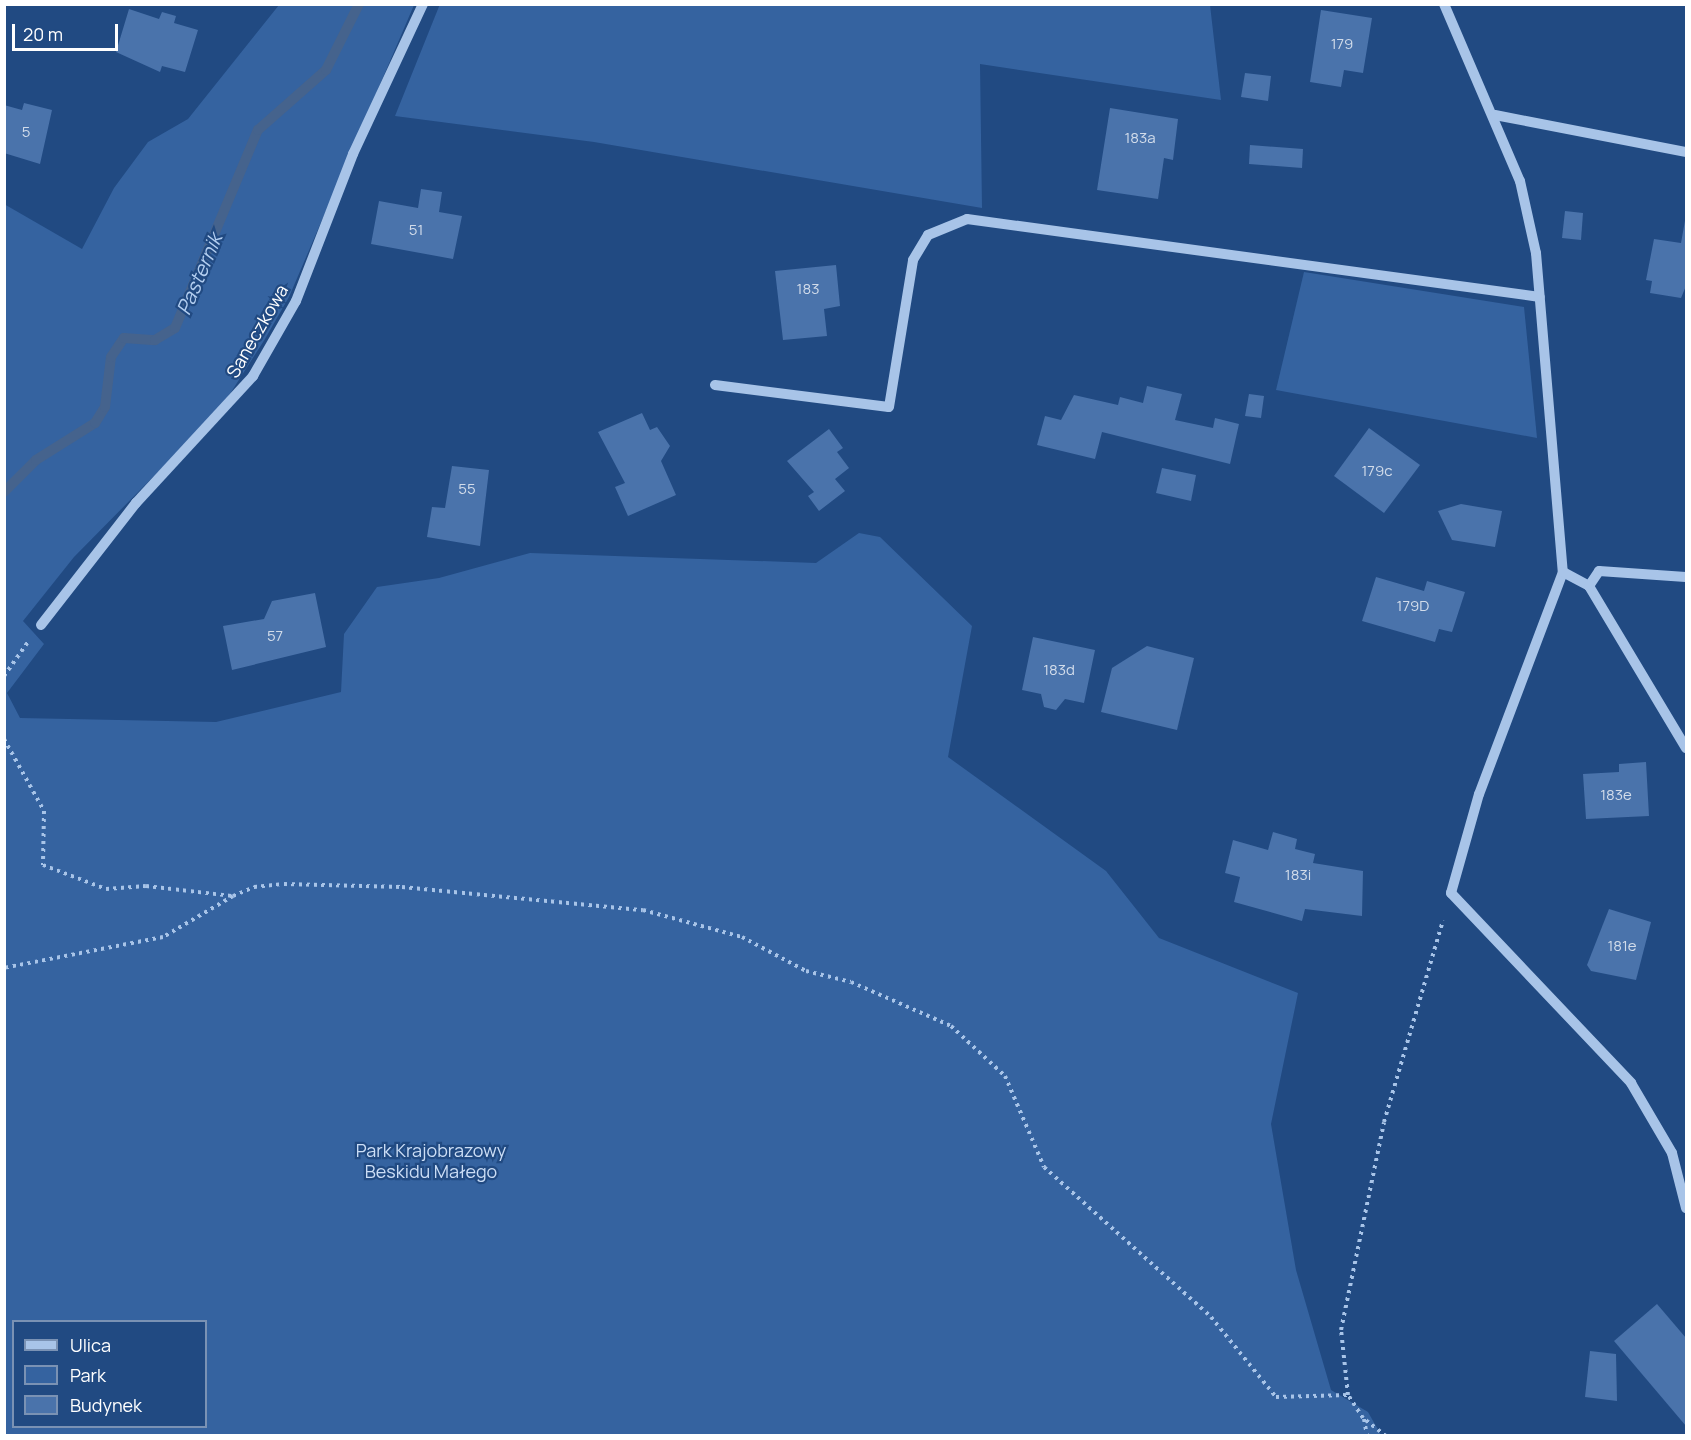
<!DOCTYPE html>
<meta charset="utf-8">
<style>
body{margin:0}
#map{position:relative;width:1691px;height:1440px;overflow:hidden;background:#214a82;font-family:Manrope,sans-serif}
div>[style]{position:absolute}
.green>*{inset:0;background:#3563a0}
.stream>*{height:10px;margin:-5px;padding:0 5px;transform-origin:5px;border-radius:5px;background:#45638d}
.building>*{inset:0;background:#4a73ab}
.path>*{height:4px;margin-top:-2px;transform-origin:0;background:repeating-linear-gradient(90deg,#a8c4e8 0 3px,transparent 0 7.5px)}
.minor>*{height:10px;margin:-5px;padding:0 5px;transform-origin:5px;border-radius:5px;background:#a8c4e8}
span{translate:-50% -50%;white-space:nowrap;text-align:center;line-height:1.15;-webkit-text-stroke:4.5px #214a82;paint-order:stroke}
.number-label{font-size:15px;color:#d2dcea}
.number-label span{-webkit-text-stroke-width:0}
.street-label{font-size:18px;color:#fff}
.park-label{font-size:18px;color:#ccdef6}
.water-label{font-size:20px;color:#b3cef0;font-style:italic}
.frame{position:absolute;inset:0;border:6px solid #fff;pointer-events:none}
.legend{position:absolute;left:12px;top:1320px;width:195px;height:108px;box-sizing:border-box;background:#214a82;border:2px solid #7a92b4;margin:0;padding:8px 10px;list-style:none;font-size:18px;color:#fff}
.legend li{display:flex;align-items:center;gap:12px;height:30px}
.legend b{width:30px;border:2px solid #7a92b4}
.scale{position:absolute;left:12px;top:24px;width:106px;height:27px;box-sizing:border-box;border:3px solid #fff;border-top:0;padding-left:8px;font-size:18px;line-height:21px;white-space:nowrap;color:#fff;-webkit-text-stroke:4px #214a82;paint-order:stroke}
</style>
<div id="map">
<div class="green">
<div style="clip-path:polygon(440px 4px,1210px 5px,1221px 100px,980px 64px,982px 208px,594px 142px,395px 116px)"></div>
<div style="clip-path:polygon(evenodd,279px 5px,414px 5px,289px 297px,265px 339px,221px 408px,74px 557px,23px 621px,44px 644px,7px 693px,20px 718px,216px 722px,341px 692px,344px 634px,377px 587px,439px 578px,530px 553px,816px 563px,859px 533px,880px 537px,972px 626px,948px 757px,1106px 871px,1159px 938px,1298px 993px,1271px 1124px,1296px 1270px,1331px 1390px,1368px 1412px,1381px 1435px,5px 1435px,4px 204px,82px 249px,114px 188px,148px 142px,188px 119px,279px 5px,14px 1322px,206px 1322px,206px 1426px,14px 1426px,14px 1322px)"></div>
<div style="clip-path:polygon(1304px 272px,1524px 307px,1537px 438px,1276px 390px)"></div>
</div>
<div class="stream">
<div style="left:4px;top:492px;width:45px;rotate:-45deg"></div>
<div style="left:36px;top:460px;width:70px;rotate:-32.1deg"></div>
<div style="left:95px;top:423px;width:19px;rotate:-58deg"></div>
<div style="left:105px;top:407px;width:50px;rotate:-83.2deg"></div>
<div style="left:111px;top:357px;width:23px;rotate:-56deg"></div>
<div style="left:124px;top:338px;width:31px;rotate:4deg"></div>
<div style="left:155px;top:340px;width:23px;rotate:-31deg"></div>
<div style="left:175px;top:328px;width:215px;rotate:-67.3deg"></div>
<div style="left:258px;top:130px;width:91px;rotate:-41.4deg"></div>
<div style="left:326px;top:70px;width:74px;rotate:-63.4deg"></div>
</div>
<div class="building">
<div style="clip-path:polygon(129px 9px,159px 19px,162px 12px,176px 16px,174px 23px,198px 30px,185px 72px,162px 66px,160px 72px,116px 52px)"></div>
<div style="clip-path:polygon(1321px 10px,1372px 18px,1363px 73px,1344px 70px,1341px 87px,1310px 82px)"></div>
<div style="clip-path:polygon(1245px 73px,1271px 76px,1268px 101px,1241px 97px)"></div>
<div style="clip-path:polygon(24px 103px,52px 110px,40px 164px,4px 153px,4px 105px,22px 110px)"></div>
<div style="clip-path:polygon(1110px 108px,1178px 119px,1173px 160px,1164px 158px,1158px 199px,1097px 190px)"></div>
<div style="clip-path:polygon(1250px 145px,1303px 149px,1302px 168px,1249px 164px)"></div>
<div style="clip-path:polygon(421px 189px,442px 192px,439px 212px,462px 216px,453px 259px,371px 244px,379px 201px,418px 208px)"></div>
<div style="clip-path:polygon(1565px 211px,1583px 213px,1581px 240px,1562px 238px)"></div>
<div style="clip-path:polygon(1686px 215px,1686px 286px,1681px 298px,1650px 293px,1652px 281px,1646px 280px,1654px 239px,1681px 243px)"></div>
<div style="clip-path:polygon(836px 265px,840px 306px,824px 309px,827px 336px,783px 340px,775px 271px)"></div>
<div style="clip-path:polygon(1147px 386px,1182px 394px,1175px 420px,1213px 428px,1215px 418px,1239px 424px,1230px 464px,1102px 432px,1095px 459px,1037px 445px,1045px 416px,1061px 420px,1074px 395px,1118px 405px,1120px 397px,1143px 403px)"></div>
<div style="clip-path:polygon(1249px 394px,1264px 396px,1261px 418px,1245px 416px)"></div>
<div style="clip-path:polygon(642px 413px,650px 430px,657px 427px,670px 446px,661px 461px,676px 495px,628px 516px,615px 487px,625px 483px,598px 432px)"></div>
<div style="clip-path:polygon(1369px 428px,1420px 465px,1384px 513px,1334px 476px)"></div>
<div style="clip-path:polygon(829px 429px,843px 448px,837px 452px,849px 468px,835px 479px,845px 491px,819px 511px,808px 496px,814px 492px,787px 461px)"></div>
<div style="clip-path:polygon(452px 466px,489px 470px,480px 546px,427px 537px,432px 507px,445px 508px)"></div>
<div style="clip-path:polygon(1162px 468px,1196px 475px,1191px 501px,1156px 493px)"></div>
<div style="clip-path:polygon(1461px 504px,1502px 511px,1495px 547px,1452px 540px,1438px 511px)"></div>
<div style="clip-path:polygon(1376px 577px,1424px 591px,1427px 581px,1465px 592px,1452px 632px,1439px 629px,1435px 642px,1362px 621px)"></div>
<div style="clip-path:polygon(315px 593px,326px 647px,232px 670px,223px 626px,264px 619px,272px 601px)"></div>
<div style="clip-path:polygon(1033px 637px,1095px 650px,1084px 703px,1065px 699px,1056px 710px,1044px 707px,1041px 694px,1022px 690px)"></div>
<div style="clip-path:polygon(1147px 646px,1194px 658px,1177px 730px,1101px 712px,1112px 668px)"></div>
<div style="clip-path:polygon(1646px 762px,1649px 816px,1586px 819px,1583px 774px,1619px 772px,1619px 764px)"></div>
<div style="clip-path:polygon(1273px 832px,1297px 839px,1295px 849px,1315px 854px,1313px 863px,1363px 871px,1362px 916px,1305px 909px,1302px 921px,1234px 902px,1240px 877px,1225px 873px,1233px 840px,1268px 850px)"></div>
<div style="clip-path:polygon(1609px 909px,1651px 922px,1636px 980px,1591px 971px,1587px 965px)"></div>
<div style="clip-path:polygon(1657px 1304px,1686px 1338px,1686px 1426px,1614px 1341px)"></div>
<div style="clip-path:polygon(1590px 1351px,1616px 1354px,1617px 1401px,1585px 1397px)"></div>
</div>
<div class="path">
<div style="left:4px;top:676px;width:42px;rotate:-54.8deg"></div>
<div style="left:4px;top:739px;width:82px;rotate:60.9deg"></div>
<div style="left:44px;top:811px;width:54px;rotate:91.1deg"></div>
<div style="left:43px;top:865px;width:67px;rotate:20.9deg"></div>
<div style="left:106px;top:889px;width:40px;rotate:-4.3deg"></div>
<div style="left:146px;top:886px;width:88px;rotate:6.6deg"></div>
<div style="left:233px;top:896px;width:81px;rotate:149.6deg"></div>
<div style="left:163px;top:937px;width:162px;rotate:169deg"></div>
<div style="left:233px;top:896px;width:23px;rotate:-23deg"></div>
<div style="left:254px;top:887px;width:30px;rotate:-6deg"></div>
<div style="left:284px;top:884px;width:118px;rotate:1.5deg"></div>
<div style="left:402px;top:887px;width:242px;rotate:5.5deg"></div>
<div style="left:643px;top:910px;width:103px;rotate:15.3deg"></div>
<div style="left:742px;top:937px;width:72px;rotate:28deg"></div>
<div style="left:806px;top:971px;width:46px;rotate:13.7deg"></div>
<div style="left:851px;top:982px;width:109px;rotate:23.7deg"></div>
<div style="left:951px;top:1026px;width:74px;rotate:42.8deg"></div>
<div style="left:1005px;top:1076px;width:99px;rotate:66.8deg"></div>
<div style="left:1044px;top:1167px;width:224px;rotate:41.9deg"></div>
<div style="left:1211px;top:1317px;width:103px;rotate:50.9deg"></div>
<div style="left:1276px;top:1397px;width:72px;rotate:-1.6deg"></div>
<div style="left:1364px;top:1419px;width:17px;rotate:80deg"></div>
<div style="left:1386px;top:1436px;width:29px;rotate:-142deg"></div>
<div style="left:1363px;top:1418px;width:27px;rotate:-123deg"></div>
<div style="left:1348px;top:1395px;width:65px;rotate:-96.1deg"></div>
<div style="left:1341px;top:1330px;width:212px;rotate:-78.3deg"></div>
<div style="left:1384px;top:1122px;width:210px;rotate:-73.7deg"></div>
</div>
<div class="minor">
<div style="left:1444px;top:4px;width:193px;rotate:66.8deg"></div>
<div style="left:1520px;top:181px;width:74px;rotate:77.5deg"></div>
<div style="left:1536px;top:253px;width:320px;rotate:85.2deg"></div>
<div style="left:1563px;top:572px;width:237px;rotate:110.7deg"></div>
<div style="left:1479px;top:794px;width:103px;rotate:105.8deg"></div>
<div style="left:1451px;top:893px;width:262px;rotate:46.5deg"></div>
<div style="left:1631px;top:1083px;width:81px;rotate:59.6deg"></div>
<div style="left:1672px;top:1153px;width:57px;rotate:75.7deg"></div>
<div style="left:1495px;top:115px;width:195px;rotate:11deg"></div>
<div style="left:715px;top:385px;width:175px;rotate:7.2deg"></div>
<div style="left:889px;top:407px;width:149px;rotate:-80.7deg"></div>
<div style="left:913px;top:260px;width:29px;rotate:-59deg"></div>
<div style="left:928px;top:235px;width:42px;rotate:-22.3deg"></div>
<div style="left:967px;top:219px;width:578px;rotate:7.75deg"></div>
<div style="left:1563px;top:572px;width:30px;rotate:28deg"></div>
<div style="left:1589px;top:586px;width:189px;rotate:59.1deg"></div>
<div style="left:1589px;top:586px;width:18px;rotate:-56deg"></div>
<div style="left:1599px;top:571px;width:87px;rotate:3.9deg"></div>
<div style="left:41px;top:625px;width:155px;rotate:-52.1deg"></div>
<div style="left:136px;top:503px;width:173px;rotate:-47.3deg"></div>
<div style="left:253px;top:376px;width:86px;rotate:-60.2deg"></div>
<div style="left:296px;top:301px;width:158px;rotate:-68.8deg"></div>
<div style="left:353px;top:154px;width:166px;rotate:-65deg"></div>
</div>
<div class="number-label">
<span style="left:1342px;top:44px">179</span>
<span style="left:26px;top:132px">5</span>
<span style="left:1140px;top:138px">183a</span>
<span style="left:416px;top:230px">51</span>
<span style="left:808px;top:289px">183</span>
<span style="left:1377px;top:471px">179c</span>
<span style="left:467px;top:489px">55</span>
<span style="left:1413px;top:606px">179D</span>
<span style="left:275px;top:636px">57</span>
<span style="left:1059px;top:670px">183d</span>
<span style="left:1616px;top:795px">183e</span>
<span style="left:1298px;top:875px">183i</span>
<span style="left:1622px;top:946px">181e</span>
</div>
<div class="street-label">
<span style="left:257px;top:331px;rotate:-60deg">Saneczkowa</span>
</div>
<div class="park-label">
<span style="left:431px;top:1161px">Park Krajobrazowy<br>Beskidu Małego</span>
</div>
<div class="water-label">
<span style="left:199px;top:274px;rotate:-67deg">Pasternik</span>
</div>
<div class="frame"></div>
<ul class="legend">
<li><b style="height:8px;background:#a8c4e8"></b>Ulica</li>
<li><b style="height:16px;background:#3563a0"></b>Park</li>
<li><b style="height:16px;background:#4a73ab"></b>Budynek</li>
</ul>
<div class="scale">20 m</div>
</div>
